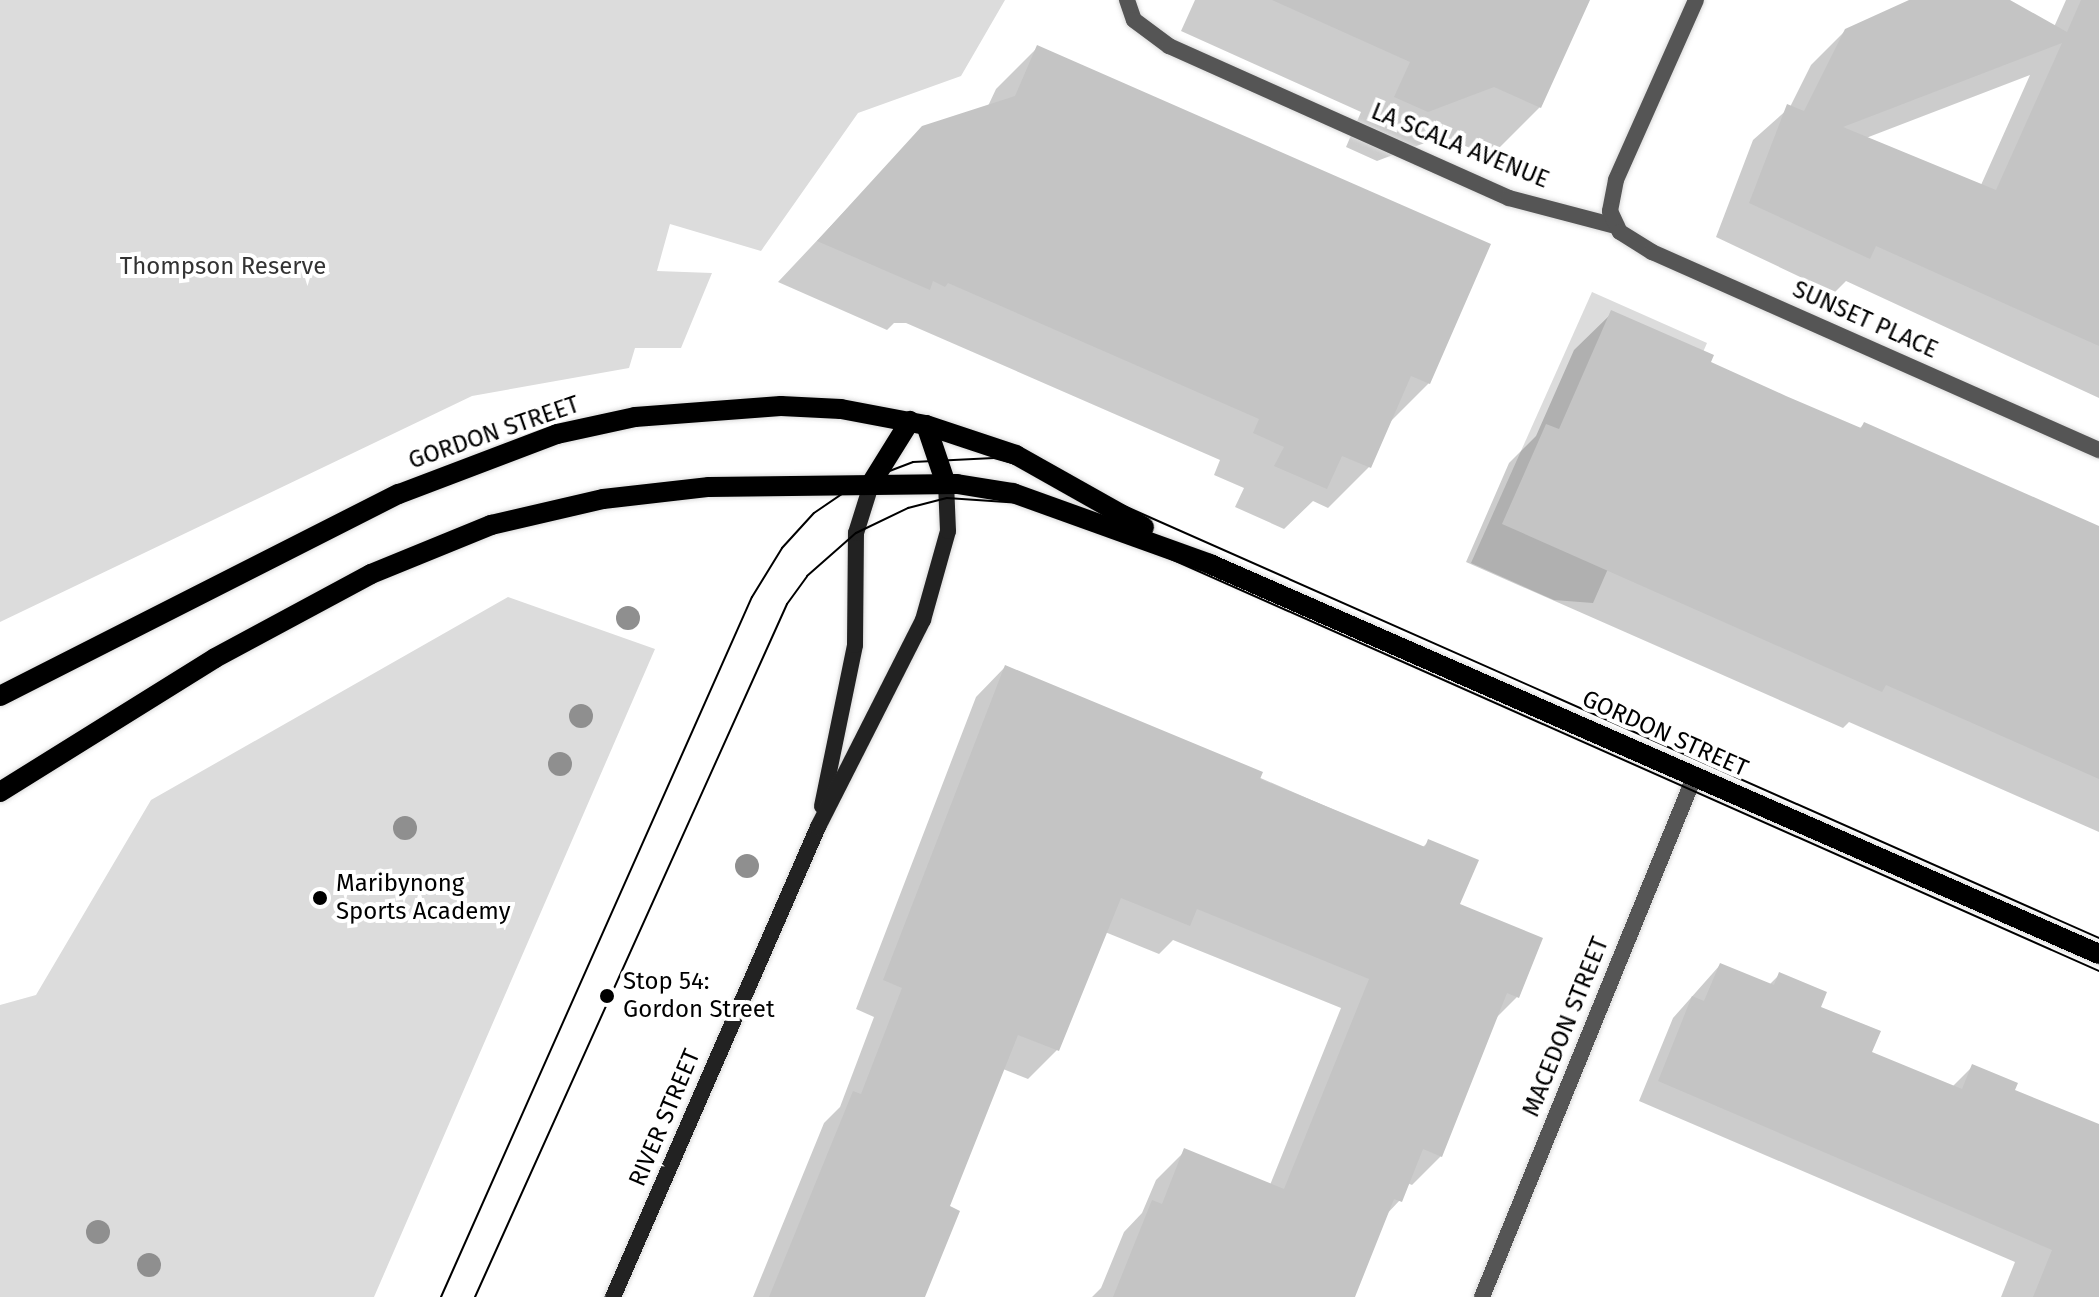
<!DOCTYPE html>
<style>
body{margin:0}
#map{position:relative;width:2099px;height:1297px;overflow:hidden;background:#fff;font-family:"Fira Sans",sans-serif}
div>[style]{position:absolute}
.green>*{inset:0;background:#dcdcdc}
.shadow>*{inset:0;background:#0003}
.building>*{inset:0;background:#c4c4c4}
.roads{filter:drop-shadow(0 0 2px #dbdbdb) drop-shadow(0 0 2px #dbdbdb)}
.lane>*{height:16px;margin:-8px;padding:0 8px;transform-origin:8px;border-radius:8px;background:#555}
.street>*{height:16px;margin:-8px;padding:0 8px;transform-origin:8px;border-radius:8px;background:#555}
.secondary>*{height:16px;margin:-8px;padding:0 8px;transform-origin:8px;border-radius:8px;background:#222}
.primary>*{height:20px;margin:-10px;padding:0 10px;transform-origin:10px;border-radius:10px;background:#000}
.tram>*{height:2px;margin:-1px;padding:0 1px;transform-origin:1px;border-radius:1px;background:#000}
.trees>*{width:24px;height:24px;margin:-12px;border-radius:50%;background:#8f8f8f}
.dots>*{width:22px;height:22px;translate:-50% -50%;box-sizing:border-box;border:4px solid #fff;border-radius:50%}
span{translate:-50% -50%;white-space:nowrap;text-align:center;line-height:1.15;-webkit-text-stroke:8px #fff;paint-order:stroke}
.street-label{font-size:24px;color:#000}
.park-label{font-size:24px;color:#333}
.poi-label{font-size:24px;color:#000}
.left{translate:0 -50%;text-align:left}
</style>
<div id="map">
<div class="green">
<div style="clip-path:polygon(0 0,1005px 0,961px 76px,858px 113px,761px 251px,670px 224px,657px 271px,712px 273px,681px 348px,635px 348px,629px 368px,472px 396px,0 622px)"></div>
<div style="clip-path:polygon(1592px 292px,1707px 343px,1593px 603px,1554px 600px,1471px 563px)"></div>
<div style="clip-path:polygon(508px 597px,655px 649px,374px 1297px,0 1297px,0 1005px,36px 995px,151px 800px)"></div>
</div>
<div class="shadow">
<div style="clip-path:polygon(1195px 0,1588px 0,1540px 107px,1490px 157px,1443px 136px,1377px 161px,1346px 147px,1361px 112px,1181px 31px)"></div>
<div style="clip-path:polygon(evenodd,1913px 0,2006px 0,2054px 27px,2066px 0,2099px 0,2099px 398px,1846px 281px,1834px 293px,1716px 237px,1753px 140px,1790px 107px,1811px 65px,1846px 30px,1913px 0,2030px 75px,1981px 185px,1866px 138px,2030px 75px)"></div>
<div style="clip-path:polygon(1037px 48px,1429px 383px,1388px 424px,1369px 467px,1328px 508px,1313px 501px,1284px 529px,1235px 507px,1244px 488px,1214px 475px,1220px 460px,906px 323px,894px 323px,887px 330px,778px 282px,923px 128px,988px 106px,996px 89px)"></div>
<div style="clip-path:polygon(1612px 313px,1709px 363px,1859px 429px,1864px 424px,2099px 528px,2099px 832px,1849px 722px,1843px 728px,1466px 562px,1509px 463px,1536px 436px,1574px 350px)"></div>
<div style="clip-path:polygon(1005px 667px,1422px 848px,1429px 841px,1458px 905px,1517px 997px,1494px 1020px,1441px 1156px,1412px 1185px,1407px 1183px,1400px 1200px,1384px 1217px,1349px 1297px,1092px 1297px,1101px 1288px,1124px 1232px,1142px 1213px,1156px 1180px,1185px 1151px,1270px 1185px,1341px 1008px,1173px 940px,1159px 954px,1105px 932px,1057px 1050px,1028px 1079px,1003px 1069px,947px 1208px,923px 1297px,753px 1297px,824px 1123px,840px 1107px,874px 1017px,856px 1009px,976px 697px)"></div>
<div style="clip-path:polygon(1720px 965px,1769px 985px,1779px 975px,1869px 1053px,1952px 1087px,1973px 1066px,2012px 1091px,2099px 1126px,2099px 1297px,2001px 1297px,2015px 1262px,1639px 1101px,1673px 1018px)"></div>
</div>
<div class="building">
<div style="clip-path:polygon(1272px 0,1590px 0,1541px 108px,1494px 87px,1428px 112px,1394px 97px,1410px 62px)"></div>
<div style="clip-path:polygon(evenodd,1909px 0,2010px 0,2067px 32px,2081px 0,2099px 0,2099px 346px,1876px 246px,1870px 259px,1749px 203px,1787px 104px,1804px 111px,1845px 29px,1909px 0,2062px 43px,1996px 190px,1843px 127px,2062px 43px)"></div>
<div style="clip-path:polygon(1037px 45px,1491px 244px,1430px 384px,1411px 376px,1371px 468px,1342px 456px,1327px 489px,1274px 466px,1284px 447px,1253px 433px,1259px 419px,948px 283px,945px 287px,933px 281px,930px 290px,817px 241px,922px 126px,1015px 96px)"></div>
<div style="clip-path:polygon(1611px 310px,1714px 355px,1711px 362px,1786px 396px,1861px 428px,1864px 422px,2099px 526px,2099px 779px,1886px 685px,1882px 692px,1502px 524px,1546px 424px,1559px 429px)"></div>
<div style="clip-path:polygon(1005px 665px,1263px 772px,1260px 779px,1425px 847px,1428px 839px,1479px 860px,1460px 904px,1543px 938px,1519px 998px,1507px 993px,1442px 1157px,1423px 1149px,1402px 1202px,1394px 1199px,1355px 1297px,1113px 1297px,1152px 1200px,1162px 1204px,1184px 1148px,1284px 1189px,1369px 979px,1197px 909px,1190px 926px,1121px 898px,1059px 1051px,1018px 1035px,950px 1206px,960px 1211px,925px 1297px,769px 1297px,853px 1091px,861px 1094px,902px 988px,883px 980px)"></div>
<div style="clip-path:polygon(1720px 963px,1774px 985px,1779px 972px,1827px 992px,1821px 1007px,1881px 1031px,1872px 1052px,1962px 1089px,1972px 1064px,2018px 1083px,2015px 1090px,2099px 1124px,2099px 1297px,2033px 1297px,2052px 1250px,1658px 1081px,1692px 996px,1704px 1001px)"></div>
</div>
<div class="roads">
<div class="lane">
<div style="left:1127px;top:0;width:21px;rotate:71deg"></div>
<div style="left:1134px;top:20px;width:44px;rotate:36.6deg"></div>
<div style="left:1169px;top:46px;width:372px;rotate:24.1deg"></div>
<div style="left:1509px;top:198px;width:111px;rotate:14.7deg"></div>
</div>
<div class="street">
<div style="left:1696px;top:0;width:197px;rotate:114deg"></div>
<div style="left:1616px;top:180px;width:32px;rotate:101deg"></div>
<div style="left:1610px;top:211px;width:23px;rotate:65deg"></div>
<div style="left:1620px;top:232px;width:38px;rotate:32deg"></div>
<div style="left:1652px;top:252px;width:489px;rotate:23.9deg"></div>
<div style="left:1482px;top:1297px;width:564px;rotate:-67.8deg"></div>
</div>
<div class="secondary">
<div style="left:822px;top:806px;width:164px;rotate:-78.4deg"></div>
<div style="left:855px;top:645px;width:112px;rotate:-89.5deg"></div>
<div style="left:856px;top:533px;width:53px;rotate:-72.6deg"></div>
<div style="left:613px;top:1297px;width:513px;rotate:-66.43deg"></div>
<div style="left:818px;top:827px;width:232px;rotate:-63.1deg"></div>
<div style="left:923px;top:620px;width:92px;rotate:-74.3deg"></div>
<div style="left:948px;top:531px;width:47px;rotate:-92.4deg"></div>
</div>
<div class="primary">
<div style="left:926px;top:425px;width:62px;rotate:71.3deg"></div>
<div style="left:872px;top:482px;width:72px;rotate:-58.1deg"></div>
<div style="left:0;top:696px;width:447px;rotate:-26.9deg"></div>
<div style="left:399px;top:494px;width:169px;rotate:-20.8deg"></div>
<div style="left:557px;top:434px;width:80px;rotate:-12.3deg"></div>
<div style="left:635px;top:417px;width:146px;rotate:-4.3deg"></div>
<div style="left:781px;top:406px;width:60px;rotate:2.9deg"></div>
<div style="left:841px;top:409px;width:86px;rotate:10.7deg"></div>
<div style="left:926px;top:425px;width:95px;rotate:18.4deg"></div>
<div style="left:1016px;top:455px;width:147px;rotate:29.4deg"></div>
<div style="left:0;top:792px;width:253px;rotate:-31.9deg"></div>
<div style="left:215px;top:658px;width:177px;rotate:-28.3deg"></div>
<div style="left:371px;top:574px;width:130px;rotate:-22.2deg"></div>
<div style="left:491px;top:525px;width:115px;rotate:-13.1deg"></div>
<div style="left:603px;top:499px;width:107px;rotate:-6.5deg"></div>
<div style="left:709px;top:487px;width:248px;rotate:-0.7deg"></div>
<div style="left:957px;top:484px;width:57px;rotate:9.1deg"></div>
<div style="left:1013px;top:493px;width:209px;rotate:19.8deg"></div>
<div style="left:1210px;top:564px;width:971px;rotate:23.69deg"></div>
</div>
</div>
<div class="tram">
<div style="left:441px;top:1297px;width:766px;rotate:-66.05deg"></div>
<div style="left:752px;top:597px;width:57px;rotate:-58.5deg"></div>
<div style="left:782px;top:548px;width:47px;rotate:-47.6deg"></div>
<div style="left:814px;top:513px;width:53px;rotate:-34.3deg"></div>
<div style="left:858px;top:483px;width:59px;rotate:-20.9deg"></div>
<div style="left:913px;top:462px;width:81px;rotate:-2.8deg"></div>
<div style="left:994px;top:458px;width:60px;rotate:15.4deg"></div>
<div style="left:1052px;top:474px;width:1145px;rotate:23.9deg"></div>
<div style="left:475px;top:1297px;width:760px;rotate:-65.76deg"></div>
<div style="left:787px;top:604px;width:34px;rotate:-54deg"></div>
<div style="left:807px;top:576px;width:65px;rotate:-41.3deg"></div>
<div style="left:856px;top:533px;width:58px;rotate:-25.7deg"></div>
<div style="left:908px;top:508px;width:40px;rotate:-14.4deg"></div>
<div style="left:947px;top:498px;width:89px;rotate:3.9deg"></div>
<div style="left:1036px;top:504px;width:77px;rotate:20.6deg"></div>
<div style="left:1108px;top:531px;width:1084px;rotate:23.94deg"></div>
</div>
<div class="trees">
<div style="left:628px;top:618px"></div>
<div style="left:581px;top:716px"></div>
<div style="left:560px;top:764px"></div>
<div style="left:405px;top:828px"></div>
<div style="left:747px;top:866px"></div>
<div style="left:98px;top:1232px"></div>
<div style="left:149px;top:1265px"></div>
</div>
<div class="dots">
<div style="left:320px;top:898px;background:#000"></div>
<div style="left:607px;top:996px;background:#000"></div>
</div>
<div class="street-label">
<span style="left:1460px;top:146px;rotate:22deg">LA SCALA AVENUE</span>
<span style="left:1865px;top:320px;rotate:24deg">SUNSET PLACE</span>
<span style="left:494px;top:433px;rotate:-19deg">GORDON STREET</span>
<span style="left:1665px;top:734px;rotate:24deg">GORDON STREET</span>
<span style="left:1566px;top:1027px;rotate:-68deg">MACEDON STREET</span>
<span style="left:665px;top:1118px;rotate:-67deg">RIVER STREET</span>
</div>
<div class="park-label">
<span style="left:223px;top:267px">Thompson Reserve</span>
</div>
<div class="poi-label">
<span class="left" style="left:336px;top:898px">Maribynong<br>Sports Academy</span>
<span class="left" style="left:623px;top:996px">Stop 54:<br>Gordon Street</span>
</div>
</div>
